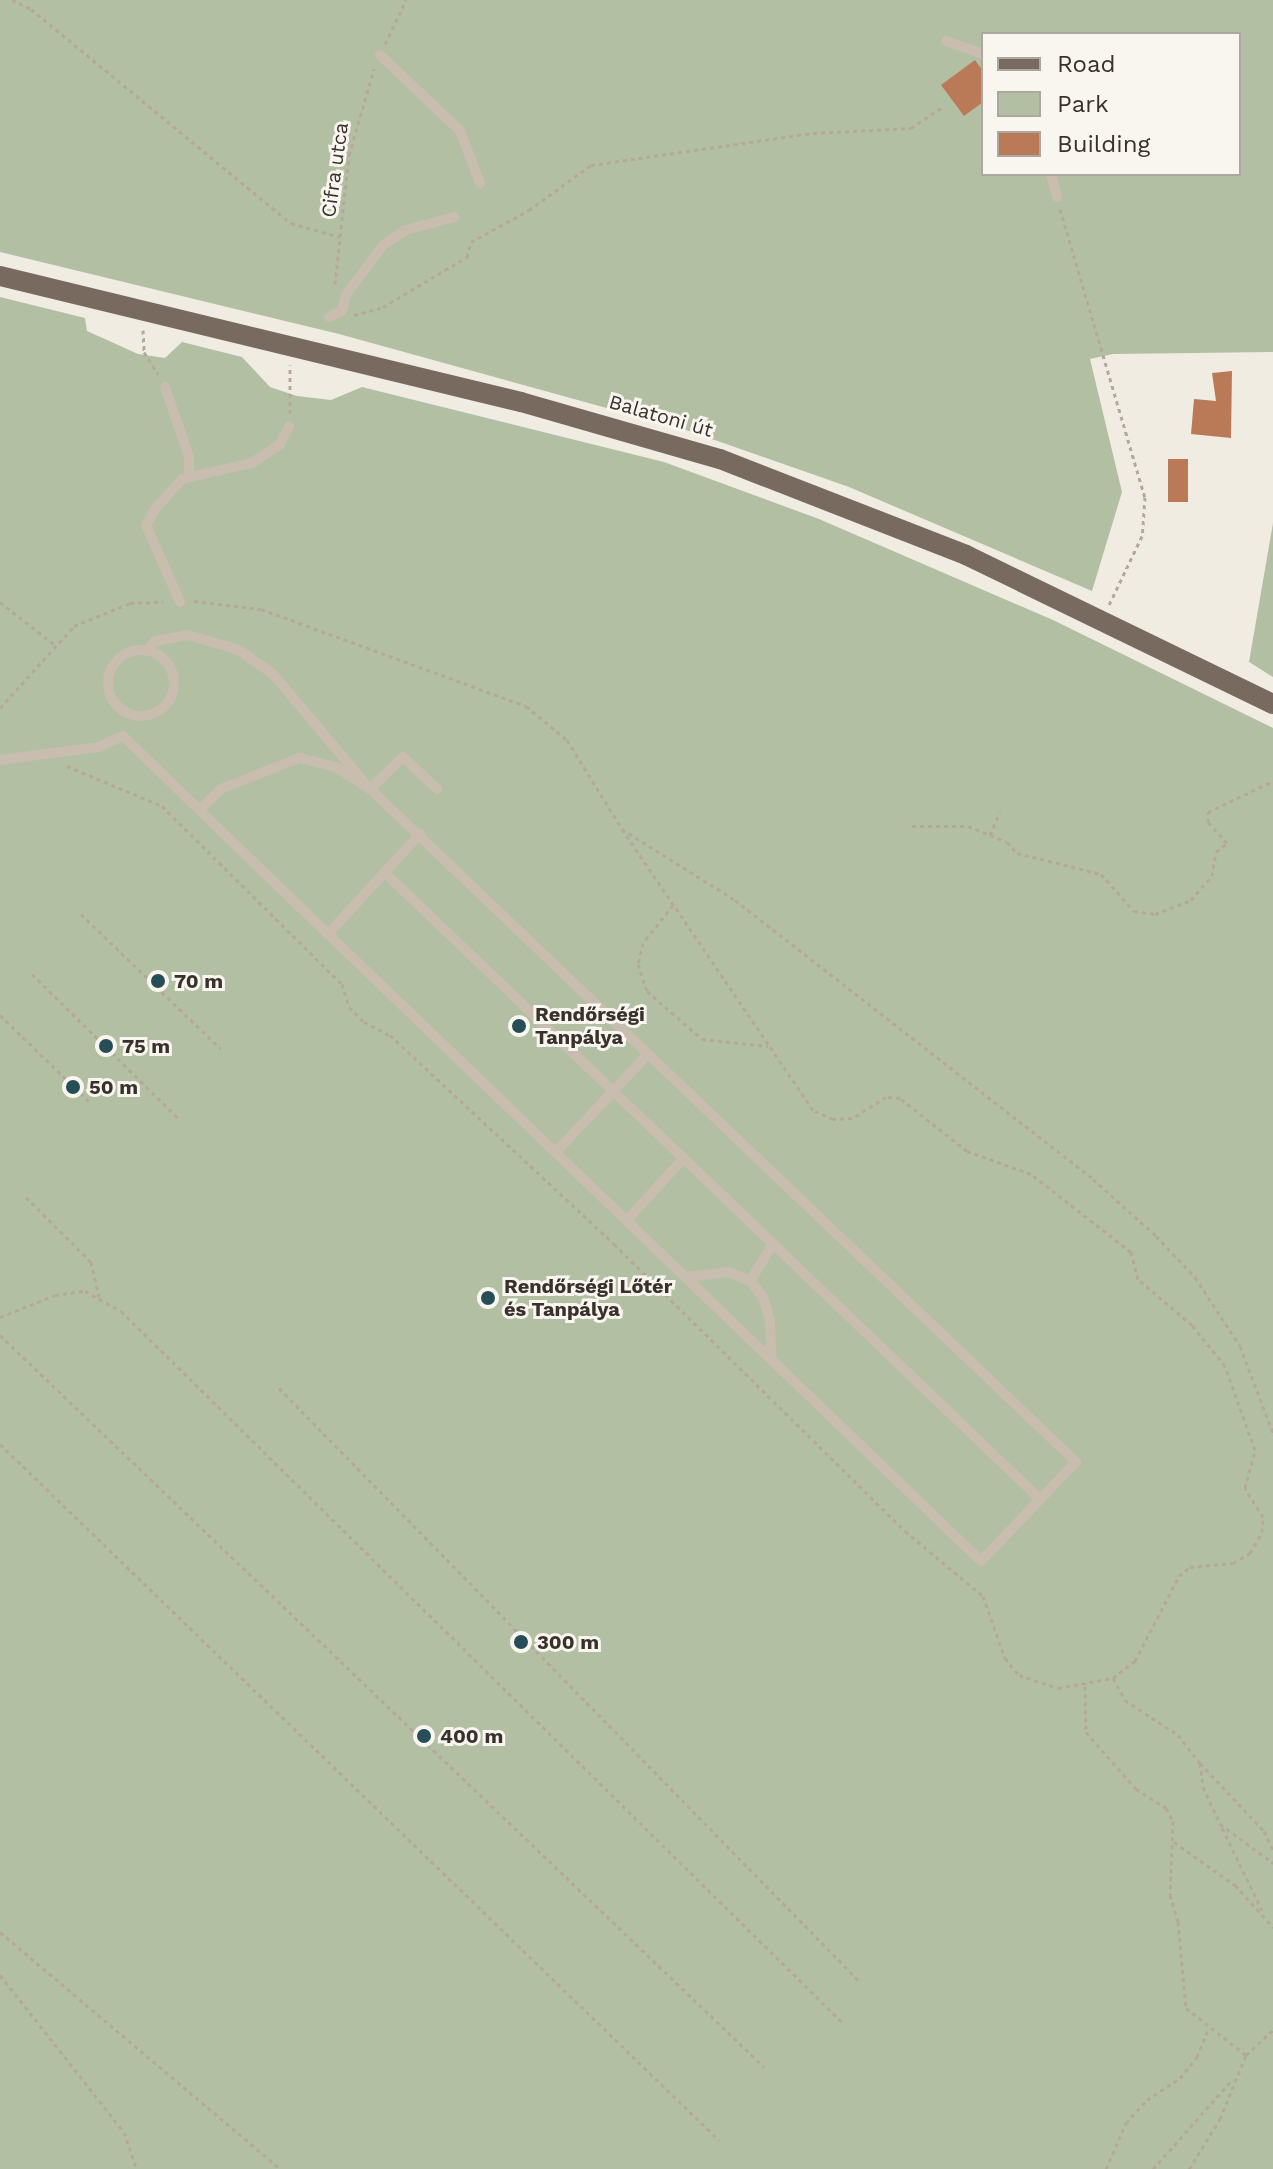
<!DOCTYPE html>
<meta charset="utf-8">
<style>
body{margin:0}
#map{position:relative;width:1273px;height:2169px;overflow:hidden;background:#f1ece2;font-family:"Work Sans",sans-serif}
div>[style]{position:absolute}
.green>*{inset:0;background:#b3bfa3}
.building>*{inset:0;background:#ba7a58}
.path>*{height:3px;margin-top:-1.5px;transform-origin:0;background:repeating-linear-gradient(90deg,#b5a899 0 4px,transparent 0 8px)}
.lane>*{height:10px;margin:-5px;padding:0 5px;transform-origin:5px;border-radius:5px;background:#c9bdaf}
.lane>.ring{margin:-5px;padding:0;box-sizing:content-box;background:none;border:10px solid #c9bdaf;border-radius:50%}
.primary>*{height:20px;margin:-10px;padding:0 10px;transform-origin:10px;border-radius:10px;background:#796a5f}
.dots>*{width:22px;height:22px;translate:-50% -50%;box-sizing:border-box;border:4px solid #f9f5ef;border-radius:50%}
span{translate:-50% -50%;white-space:nowrap;text-align:center;line-height:1.15;-webkit-text-stroke:6px #f9f5ef;paint-order:stroke}
.street-label{font-size:20px;color:#39312c}
.poi-label{font-size:20px;color:#39312c;font-weight:700}
.left{translate:0 -50%;text-align:left}
.legend{position:absolute;left:981px;top:32px;width:260px;height:144px;box-sizing:border-box;background:#f9f5ef;border:2px solid #aca7a1;margin:0;padding:10px 14px;list-style:none;font-size:24px;color:#39312c}
.legend li{display:flex;align-items:center;gap:16px;height:40px}
.legend b{width:40px;border:2px solid #aca7a1}
</style>
<div id="map">
<div class="green">
<div style="clip-path:polygon(evenodd,0 0,1273px 0,1273px 352px,1113px 354px,1090px 359px,1122px 492px,1092px 591px,849px 487px,686px 430px,339px 334px,0 252px,0 0,983px 34px,1239px 34px,1239px 174px,983px 174px,983px 34px)"></div>
<div style="clip-path:polygon(0 297px,85px 318px,87px 331px,138px 354px,165px 358px,182px 342px,242px 357px,270px 387px,297px 396px,331px 400px,362px 387px,664px 462px,819px 519px,1053px 620px,1273px 728px,1273px 2169px,0 2169px)"></div>
<div style="clip-path:polygon(1273px 523px,1273px 677px,1249px 662px)"></div>
</div>
<div class="building">
<div style="clip-path:polygon(975px 60px,983px 71px,983px 102px,964px 116px,941px 85px)"></div>
<div style="clip-path:polygon(1232px 371px,1231px 438px,1191px 434px,1194px 399px,1216px 401px,1212px 373px)"></div>
<div style="clip-path:polygon(1168px 459px,1188px 459px,1188px 502px,1168px 502px)"></div>
</div>
<div class="path">
<div style="left:12px;top:0;width:21px;rotate:25deg"></div>
<div style="left:31px;top:9px;width:337px;rotate:39.5deg"></div>
<div style="left:291px;top:223px;width:51px;rotate:15.9deg"></div>
<div style="left:385px;top:44px;width:49px;rotate:-64.5deg"></div>
<div style="left:1060px;top:209px;width:300px;rotate:73.6deg"></div>
<div style="left:1145px;top:497px;width:39px;rotate:94deg"></div>
<div style="left:1142px;top:536px;width:76px;rotate:115.6deg"></div>
<div style="left:335px;top:284px;width:130px;rotate:-83.8deg"></div>
<div style="left:349px;top:155px;width:90px;rotate:-73.8deg"></div>
<div style="left:354px;top:315px;width:30px;rotate:-15deg"></div>
<div style="left:383px;top:307px;width:98px;rotate:-30.8deg"></div>
<div style="left:467px;top:257px;width:16px;rotate:-75deg"></div>
<div style="left:471px;top:242px;width:66px;rotate:-28.9deg"></div>
<div style="left:529px;top:210px;width:77px;rotate:-36deg"></div>
<div style="left:591px;top:165px;width:224px;rotate:-8.2deg"></div>
<div style="left:813px;top:133px;width:98px;rotate:-2.9deg"></div>
<div style="left:911px;top:128px;width:40px;rotate:-34deg"></div>
<div style="left:143px;top:330px;width:22px;rotate:87deg"></div>
<div style="left:144px;top:352px;width:26px;rotate:58deg"></div>
<div style="left:290px;top:413px;width:48px;rotate:-90deg"></div>
<div style="left:194px;top:601px;width:67px;rotate:6.8deg"></div>
<div style="left:261px;top:609px;width:282px;rotate:20.1deg"></div>
<div style="left:526px;top:706px;width:53px;rotate:39.7deg"></div>
<div style="left:567px;top:740px;width:105px;rotate:58.3deg"></div>
<div style="left:622px;top:829px;width:133px;rotate:32.1deg"></div>
<div style="left:735px;top:900px;width:454px;rotate:37.9deg"></div>
<div style="left:1093px;top:1179px;width:85px;rotate:42.1deg"></div>
<div style="left:1156px;top:1236px;width:57px;rotate:46.4deg"></div>
<div style="left:1195px;top:1277px;width:82px;rotate:56.9deg"></div>
<div style="left:1240px;top:1346px;width:93px;rotate:69.2deg"></div>
<div style="left:0;top:602px;width:70px;rotate:38deg"></div>
<div style="left:0;top:708px;width:110px;rotate:-47.9deg"></div>
<div style="left:74px;top:626px;width:61px;rotate:-22.3deg"></div>
<div style="left:130px;top:603px;width:33px;rotate:-2deg"></div>
<div style="left:67px;top:766px;width:103px;rotate:22.8deg"></div>
<div style="left:162px;top:806px;width:253px;rotate:44.7deg"></div>
<div style="left:342px;top:984px;width:24px;rotate:73deg"></div>
<div style="left:349px;top:1007px;width:21px;rotate:45deg"></div>
<div style="left:364px;top:1022px;width:29px;rotate:27deg"></div>
<div style="left:390px;top:1035px;width:306px;rotate:43deg"></div>
<div style="left:614px;top:1244px;width:409px;rotate:44.6deg"></div>
<div style="left:905px;top:1531px;width:102px;rotate:39.8deg"></div>
<div style="left:983px;top:1596px;width:66px;rotate:70.5deg"></div>
<div style="left:1005px;top:1658px;width:22px;rotate:51deg"></div>
<div style="left:1019px;top:1675px;width:41px;rotate:18.4deg"></div>
<div style="left:1058px;top:1688px;width:56px;rotate:-10.3deg"></div>
<div style="left:1113px;top:1678px;width:28px;rotate:-38deg"></div>
<div style="left:1135px;top:1661px;width:96px;rotate:-62.6deg"></div>
<div style="left:1179px;top:1576px;width:14px;rotate:-39deg"></div>
<div style="left:1190px;top:1567px;width:43px;rotate:-5.3deg"></div>
<div style="left:1233px;top:1563px;width:20px;rotate:-30deg"></div>
<div style="left:1250px;top:1553px;width:24px;rotate:-60deg"></div>
<div style="left:1262px;top:1532px;width:15px;rotate:-86deg"></div>
<div style="left:1263px;top:1517px;width:34px;rotate:-122deg"></div>
<div style="left:1245px;top:1488px;width:39px;rotate:-75deg"></div>
<div style="left:1255px;top:1450px;width:89px;rotate:-109.7deg"></div>
<div style="left:1225px;top:1366px;width:53px;rotate:-128.8deg"></div>
<div style="left:1192px;top:1325px;width:71px;rotate:-139.6deg"></div>
<div style="left:1138px;top:1279px;width:28px;rotate:-105deg"></div>
<div style="left:1131px;top:1252px;width:127px;rotate:-142deg"></div>
<div style="left:1031px;top:1174px;width:68px;rotate:-160.2deg"></div>
<div style="left:967px;top:1151px;width:85px;rotate:-141.7deg"></div>
<div style="left:900px;top:1098px;width:14px;rotate:-176deg"></div>
<div style="left:886px;top:1097px;width:40px;rotate:148deg"></div>
<div style="left:852px;top:1118px;width:19px;rotate:177deg"></div>
<div style="left:833px;top:1119px;width:22px;rotate:-156deg"></div>
<div style="left:813px;top:1110px;width:340px;rotate:-124.2deg"></div>
<div style="left:912px;top:826px;width:56px"></div>
<div style="left:968px;top:826px;width:42px;rotate:22.3deg"></div>
<div style="left:1007px;top:842px;width:15px;rotate:48deg"></div>
<div style="left:1017px;top:853px;width:87px;rotate:14deg"></div>
<div style="left:1101px;top:874px;width:50px;rotate:48.3deg"></div>
<div style="left:1134px;top:911px;width:21px;rotate:8deg"></div>
<div style="left:1155px;top:914px;width:39px;rotate:-21deg"></div>
<div style="left:1191px;top:900px;width:32px;rotate:-49deg"></div>
<div style="left:1212px;top:876px;width:24px;rotate:-81deg"></div>
<div style="left:1216px;top:852px;width:14px;rotate:-39deg"></div>
<div style="left:1227px;top:843px;width:28px;rotate:-132deg"></div>
<div style="left:1208px;top:822px;width:10px;rotate:-90deg"></div>
<div style="left:1208px;top:812px;width:72px;rotate:-25.5deg"></div>
<div style="left:990px;top:835px;width:25px;rotate:-67deg"></div>
<div style="left:673px;top:905px;width:48px;rotate:128.3deg"></div>
<div style="left:643px;top:943px;width:22px;rotate:103deg"></div>
<div style="left:638px;top:964px;width:28px;rotate:72deg"></div>
<div style="left:647px;top:991px;width:73px;rotate:41.1deg"></div>
<div style="left:702px;top:1039px;width:66px;rotate:6.1deg"></div>
<div style="left:81px;top:914px;width:194px;rotate:44deg"></div>
<div style="left:32px;top:974px;width:208px;rotate:44.6deg"></div>
<div style="left:0;top:1015px;width:128px;rotate:44.1deg"></div>
<div style="left:26px;top:1197px;width:92px;rotate:45deg"></div>
<div style="left:91px;top:1262px;width:36px;rotate:77deg"></div>
<div style="left:0;top:1317px;width:59px;rotate:-21.8deg"></div>
<div style="left:55px;top:1295px;width:30px;rotate:-8deg"></div>
<div style="left:85px;top:1291px;width:41px;rotate:29.1deg"></div>
<div style="left:121px;top:1311px;width:1014px;rotate:44.6deg"></div>
<div style="left:0;top:1335px;width:1058px;rotate:43.77deg"></div>
<div style="left:279px;top:1388px;width:831px;rotate:45.63deg"></div>
<div style="left:0;top:1444px;width:1001px;rotate:44.07deg"></div>
<div style="left:1113px;top:1678px;width:25px;rotate:61deg"></div>
<div style="left:1125px;top:1700px;width:64px;rotate:33.4deg"></div>
<div style="left:1178px;top:1735px;width:36px;rotate:52deg"></div>
<div style="left:1200px;top:1763px;width:24px;rotate:83deg"></div>
<div style="left:1203px;top:1787px;width:41px;rotate:65.3deg"></div>
<div style="left:1220px;top:1824px;width:66px;rotate:36.3deg"></div>
<div style="left:1085px;top:1686px;width:46px;rotate:88.8deg"></div>
<div style="left:1086px;top:1732px;width:76px;rotate:48.7deg"></div>
<div style="left:1136px;top:1789px;width:36px;rotate:32deg"></div>
<div style="left:1166px;top:1808px;width:15px;rotate:62deg"></div>
<div style="left:1173px;top:1821px;width:74px;rotate:92.3deg"></div>
<div style="left:1170px;top:1895px;width:28px;rotate:73deg"></div>
<div style="left:1178px;top:1922px;width:86px;rotate:84.7deg"></div>
<div style="left:1186px;top:2008px;width:76px;rotate:38.1deg"></div>
<div style="left:1200px;top:1763px;width:93px;rotate:46.7deg"></div>
<div style="left:1264px;top:1831px;width:21px;rotate:65deg"></div>
<div style="left:1222px;top:1828px;width:91px;rotate:64deg"></div>
<div style="left:1174px;top:1842px;width:75px;rotate:35.2deg"></div>
<div style="left:1235px;top:1885px;width:57px;rotate:47.9deg"></div>
<div style="left:0;top:1932px;width:367px;rotate:40.2deg"></div>
<div style="left:0;top:1975px;width:200px;rotate:51.7deg"></div>
<div style="left:124px;top:2132px;width:39px;rotate:71deg"></div>
<div style="left:1106px;top:2169px;width:50px;rotate:-66.5deg"></div>
<div style="left:1126px;top:2123px;width:31px;rotate:-48deg"></div>
<div style="left:1147px;top:2100px;width:40px;rotate:-34deg"></div>
<div style="left:1180px;top:2078px;width:27px;rotate:-51deg"></div>
<div style="left:1197px;top:2057px;width:31px;rotate:-68deg"></div>
<div style="left:1153px;top:2169px;width:120px;rotate:-48.4deg"></div>
<div style="left:1189px;top:2169px;width:59px;rotate:-58.2deg"></div>
<div style="left:1220px;top:2119px;width:69px;rotate:-67.9deg"></div>
<div style="left:1246px;top:2055px;width:37px;rotate:-43deg"></div>
</div>
<div class="lane">
<div style="left:946px;top:41px;width:39px;rotate:19deg"></div>
<div style="left:380px;top:55px;width:110px;rotate:43.5deg"></div>
<div style="left:460px;top:131px;width:56px;rotate:69deg"></div>
<div style="left:1051px;top:174px;width:24px;rotate:75deg"></div>
<div style="left:329px;top:317px;width:14px;rotate:-25deg"></div>
<div style="left:342px;top:311px;width:16px;rotate:-76deg"></div>
<div style="left:346px;top:295px;width:62px;rotate:-53.5deg"></div>
<div style="left:383px;top:245px;width:27px;rotate:-33deg"></div>
<div style="left:406px;top:230px;width:50px;rotate:-15.2deg"></div>
<div style="left:165px;top:387px;width:74px;rotate:71.1deg"></div>
<div style="left:189px;top:457px;width:19px;rotate:90deg"></div>
<div style="left:180px;top:602px;width:84px;rotate:-113.8deg"></div>
<div style="left:146px;top:525px;width:20px;rotate:-60deg"></div>
<div style="left:156px;top:508px;width:39px;rotate:-48deg"></div>
<div style="left:182px;top:479px;width:72px;rotate:-12.9deg"></div>
<div style="left:252px;top:463px;width:34px;rotate:-34deg"></div>
<div style="left:280px;top:444px;width:20px;rotate:-63deg"></div>
<div class="ring" style="left:108px;top:650px;width:56px;height:56px"></div>
<div style="left:147px;top:651px;width:13px;rotate:-51deg"></div>
<div style="left:155px;top:641px;width:34px;rotate:-10deg"></div>
<div style="left:188px;top:635px;width:53px;rotate:16.4deg"></div>
<div style="left:239px;top:650px;width:42px;rotate:35.2deg"></div>
<div style="left:273px;top:674px;width:150px;rotate:49.9deg"></div>
<div style="left:370px;top:789px;width:46px;rotate:-44.1deg"></div>
<div style="left:403px;top:757px;width:47px;rotate:43.3deg"></div>
<div style="left:0;top:760px;width:100px;rotate:-7.5deg"></div>
<div style="left:99px;top:747px;width:26px;rotate:-25deg"></div>
<div style="left:123px;top:736px;width:91px;rotate:44.1deg"></div>
<div style="left:188px;top:799px;width:194px;rotate:44deg"></div>
<div style="left:328px;top:934px;width:905px;rotate:43.84deg"></div>
<div style="left:981px;top:1561px;width:137px;rotate:-46.2deg"></div>
<div style="left:1076px;top:1462px;width:975px;rotate:-136.37deg"></div>
<div style="left:370px;top:789px;width:40px;rotate:-147.1deg"></div>
<div style="left:336px;top:767px;width:38px;rotate:-166deg"></div>
<div style="left:299px;top:758px;width:84px;rotate:158.3deg"></div>
<div style="left:221px;top:789px;width:30px;rotate:136deg"></div>
<div style="left:384px;top:872px;width:907px;rotate:43.71deg"></div>
<div style="left:328px;top:934px;width:136px;rotate:-47.4deg"></div>
<div style="left:556px;top:1152px;width:132px;rotate:-46.8deg"></div>
<div style="left:627px;top:1220px;width:84px;rotate:-47.4deg"></div>
<div style="left:686px;top:1277px;width:43px;rotate:-6.6deg"></div>
<div style="left:729px;top:1272px;width:23px;rotate:23deg"></div>
<div style="left:750px;top:1281px;width:21px;rotate:51deg"></div>
<div style="left:763px;top:1297px;width:26px;rotate:74deg"></div>
<div style="left:770px;top:1322px;width:36px;rotate:88deg"></div>
<div style="left:750px;top:1281px;width:44px;rotate:-58.1deg"></div>
</div>
<div class="primary">
<div style="left:0;top:276px;width:536px;rotate:13.6deg"></div>
<div style="left:521px;top:402px;width:207px;rotate:16deg"></div>
<div style="left:720px;top:459px;width:264px;rotate:21.3deg"></div>
<div style="left:966px;top:555px;width:341px;rotate:25.9deg"></div>
</div>
<div class="dots">
<div style="left:158px;top:981px;background:#264e56"></div>
<div style="left:519px;top:1026px;background:#264e56"></div>
<div style="left:106px;top:1046px;background:#264e56"></div>
<div style="left:73px;top:1087px;background:#264e56"></div>
<div style="left:488px;top:1298px;background:#264e56"></div>
<div style="left:521px;top:1642px;background:#264e56"></div>
<div style="left:424px;top:1736px;background:#264e56"></div>
</div>
<div class="street-label">
<span style="left:335px;top:170px;rotate:-82deg">Cifra utca</span>
<span style="left:661px;top:416px;rotate:16deg">Balatoni út</span>
</div>
<div class="poi-label">
<span class="left" style="left:174px;top:981px">70 m</span>
<span class="left" style="left:535px;top:1026px">Rendőrségi<br>Tanpálya</span>
<span class="left" style="left:122px;top:1046px">75 m</span>
<span class="left" style="left:89px;top:1087px">50 m</span>
<span class="left" style="left:504px;top:1298px">Rendőrségi Lőtér<br>és Tanpálya</span>
<span class="left" style="left:537px;top:1642px">300 m</span>
<span class="left" style="left:440px;top:1736px">400 m</span>
</div>
<ul class="legend">
<li><b style="height:10px;background:#796a5f"></b>Road</li>
<li><b style="height:22px;background:#b3bfa3"></b>Park</li>
<li><b style="height:22px;background:#ba7a58"></b>Building</li>
</ul>
</div>
